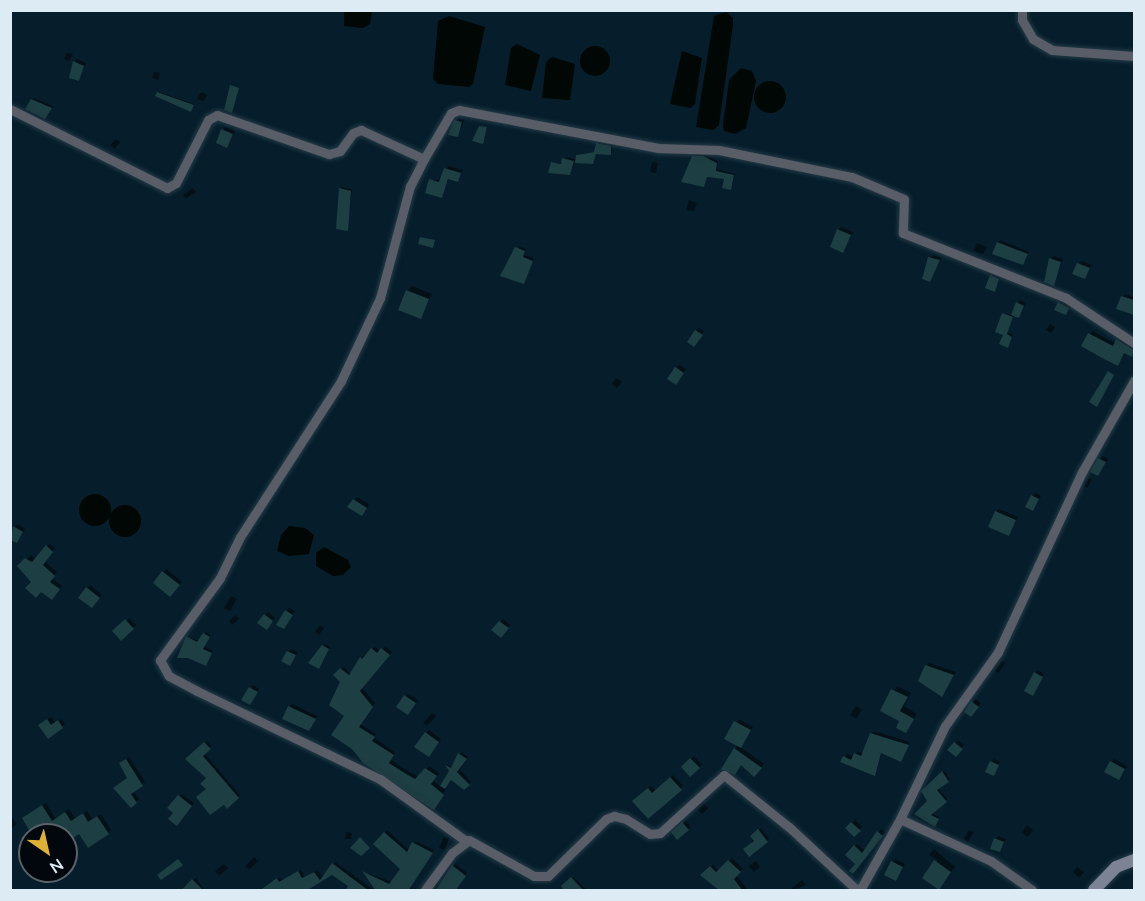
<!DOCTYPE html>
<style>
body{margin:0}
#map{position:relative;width:1145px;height:901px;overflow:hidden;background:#061e2b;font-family:Mulish,sans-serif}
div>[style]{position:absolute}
.water>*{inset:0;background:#000704}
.round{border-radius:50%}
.shadow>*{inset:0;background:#0007}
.building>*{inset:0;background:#1d3e42}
.roads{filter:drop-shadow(0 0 2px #243b47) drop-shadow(0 0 2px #243b47)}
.street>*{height:9px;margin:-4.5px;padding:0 4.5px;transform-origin:4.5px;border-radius:4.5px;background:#585d68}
.secondary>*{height:12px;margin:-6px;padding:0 6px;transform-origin:6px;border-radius:6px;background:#7b8394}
span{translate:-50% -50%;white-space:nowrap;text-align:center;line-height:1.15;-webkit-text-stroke:6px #01070c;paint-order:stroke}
.frame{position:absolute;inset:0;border:12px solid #ddebf4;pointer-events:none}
.north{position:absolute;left:18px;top:823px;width:60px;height:60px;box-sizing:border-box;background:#01070c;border:2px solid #596269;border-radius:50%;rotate:146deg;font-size:16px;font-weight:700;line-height:24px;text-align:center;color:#ddebf4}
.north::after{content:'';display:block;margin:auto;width:21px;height:27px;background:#deb133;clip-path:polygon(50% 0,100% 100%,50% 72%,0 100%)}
</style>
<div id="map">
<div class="water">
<div style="clip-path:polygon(344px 11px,372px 11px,370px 24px,363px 28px,344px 26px)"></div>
<div style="clip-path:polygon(726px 12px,733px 18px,733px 25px,719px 125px,713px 130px,696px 127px,714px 16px)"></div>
<div style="clip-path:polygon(449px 16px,485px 27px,473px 84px,469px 87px,438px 84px,433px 79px,438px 21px)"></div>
<div style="clip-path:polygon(517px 44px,540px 55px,531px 91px,505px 85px,511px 48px)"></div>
<div class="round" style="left:580px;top:46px;width:30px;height:30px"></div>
<div style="clip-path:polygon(682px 51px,702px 58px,695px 104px,690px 108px,670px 104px)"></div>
<div style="clip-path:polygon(552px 57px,575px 64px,570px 100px,542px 98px,546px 62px)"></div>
<div style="clip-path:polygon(741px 68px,752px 71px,756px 81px,746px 128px,735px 134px,724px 131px,723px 125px,729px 80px)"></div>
<div class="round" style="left:754px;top:81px;width:32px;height:32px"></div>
<div class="round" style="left:79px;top:494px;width:32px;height:32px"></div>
<div class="round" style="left:109px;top:505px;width:32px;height:32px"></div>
<div style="clip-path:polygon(289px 526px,305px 528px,314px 535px,309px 554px,289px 556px,277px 551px,281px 535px)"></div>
<div style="clip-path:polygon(324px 547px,348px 560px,351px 567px,343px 575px,333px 576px,316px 566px,316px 553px)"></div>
</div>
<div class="shadow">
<div style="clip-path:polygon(67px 53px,73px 54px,69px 61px,64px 59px)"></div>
<div style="clip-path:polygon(77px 59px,86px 63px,78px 79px,74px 62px)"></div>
<div style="clip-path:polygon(154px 72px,160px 73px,158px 80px,152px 78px)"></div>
<div style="clip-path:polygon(159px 92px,194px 104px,192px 110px,158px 93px)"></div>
<div style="clip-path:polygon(201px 92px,207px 95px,204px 101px,197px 99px)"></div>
<div style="clip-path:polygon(34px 98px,53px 106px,47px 115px,32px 100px)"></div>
<div style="clip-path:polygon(459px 118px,464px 120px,458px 136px,456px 121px)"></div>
<div style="clip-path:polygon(225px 127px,235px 131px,227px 146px,223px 130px)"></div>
<div style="clip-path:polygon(116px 139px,120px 142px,115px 149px,110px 145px)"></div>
<div style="clip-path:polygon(598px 143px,612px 145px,612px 153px,596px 153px,593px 163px,575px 161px,570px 174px,552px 163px,563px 163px,566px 157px,577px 160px,579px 154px,595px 152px)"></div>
<div style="clip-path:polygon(695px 155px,705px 155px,718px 161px,717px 169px,735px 174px,732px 186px,726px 178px,707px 176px,704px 186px)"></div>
<div style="clip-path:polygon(652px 162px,658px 163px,656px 173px,650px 172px)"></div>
<div style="clip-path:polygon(448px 166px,463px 170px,457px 180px,449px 178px,442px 196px,430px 180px,442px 180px)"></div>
<div style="clip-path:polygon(342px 187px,352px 190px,347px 229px,341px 189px)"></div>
<div style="clip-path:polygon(193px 188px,196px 192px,186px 199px,183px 195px)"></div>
<div style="clip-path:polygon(689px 200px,697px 203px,694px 211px,686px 210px)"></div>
<div style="clip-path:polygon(841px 227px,853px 232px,843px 251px,838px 230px)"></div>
<div style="clip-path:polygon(1000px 240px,1029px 252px,1025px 261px,998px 243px)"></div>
<div style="clip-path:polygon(977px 243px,987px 247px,983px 254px,974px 251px)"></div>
<div style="clip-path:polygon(519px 246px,526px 249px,524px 255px,534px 258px,523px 283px)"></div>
<div style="clip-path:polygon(933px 255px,942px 258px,929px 280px,930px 258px)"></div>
<div style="clip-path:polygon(1053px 256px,1063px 259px,1053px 284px,1047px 267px)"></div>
<div style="clip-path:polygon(1081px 261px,1092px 265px,1085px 278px,1074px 274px)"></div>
<div style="clip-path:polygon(994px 273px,1001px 276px,994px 290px,992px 276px)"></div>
<div style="clip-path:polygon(412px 286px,432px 294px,420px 318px,407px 291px)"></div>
<div style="clip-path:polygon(1125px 294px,1134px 297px,1134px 314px,1118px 308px)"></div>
<div style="clip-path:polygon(1020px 300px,1026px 303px,1021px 314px,1014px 315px,1007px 332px,1013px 335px,1009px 344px,1003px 314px,1012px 315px)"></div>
<div style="clip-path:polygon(1062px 300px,1071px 305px,1066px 314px,1059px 303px)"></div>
<div style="clip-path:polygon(1050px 324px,1055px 327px,1051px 333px,1046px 330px)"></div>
<div style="clip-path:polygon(699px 328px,704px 331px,697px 343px,696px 331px)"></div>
<div style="clip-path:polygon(1092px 331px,1116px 344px,1120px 338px,1134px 345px,1134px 352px,1132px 355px,1125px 352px,1118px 364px,1083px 345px)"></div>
<div style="clip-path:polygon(679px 365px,686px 369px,678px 380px,669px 379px)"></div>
<div style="clip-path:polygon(616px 378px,622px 382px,617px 388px,612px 384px)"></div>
<div style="clip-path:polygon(1102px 456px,1108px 459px,1098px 475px,1092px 471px)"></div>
<div style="clip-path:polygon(1089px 478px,1092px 479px,1087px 488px,1084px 486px)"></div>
<div style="clip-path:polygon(1036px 493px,1041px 496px,1033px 510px,1033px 496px)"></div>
<div style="clip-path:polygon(357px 497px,369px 504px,365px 512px,350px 507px)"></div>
<div style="clip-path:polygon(999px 509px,1018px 517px,1009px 534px,996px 512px)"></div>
<div style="clip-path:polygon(17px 524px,25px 529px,19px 539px,10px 538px)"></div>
<div style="clip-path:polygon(49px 544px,55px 548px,44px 561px,57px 572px,51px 578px,62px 586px,55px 595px,20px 567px,31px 555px,36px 560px)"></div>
<div style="clip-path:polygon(166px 569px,182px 582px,173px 593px,155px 583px)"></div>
<div style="clip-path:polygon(90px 585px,102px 595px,95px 604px,87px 588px)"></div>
<div style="clip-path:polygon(231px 596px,237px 599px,230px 611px,224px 608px)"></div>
<div style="clip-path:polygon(289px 608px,295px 611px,286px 625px,286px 611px)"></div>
<div style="clip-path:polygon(268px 612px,275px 618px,269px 625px,265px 615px)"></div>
<div style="clip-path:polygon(236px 615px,239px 619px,232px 625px,229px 621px)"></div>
<div style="clip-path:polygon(129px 618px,136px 625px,121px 639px,114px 631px)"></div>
<div style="clip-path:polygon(503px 619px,510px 625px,504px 633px,500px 622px)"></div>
<div style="clip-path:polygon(320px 625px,324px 628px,319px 635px,315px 632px)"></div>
<div style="clip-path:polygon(206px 632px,211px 635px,204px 646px,213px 651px,208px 662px,187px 637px,200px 641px)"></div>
<div style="clip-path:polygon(325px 644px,330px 647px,319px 668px,310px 663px)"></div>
<div style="clip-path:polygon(385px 646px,392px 652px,362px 688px,375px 703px,360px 724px,376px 734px,374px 738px,395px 752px,391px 760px,406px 770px,419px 777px,429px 766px,439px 773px,433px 781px,441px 787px,451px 771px,447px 765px,453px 767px,461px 752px,468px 757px,460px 770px,471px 782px,464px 788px,452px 778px,437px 805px,334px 735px,346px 716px,342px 682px,335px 675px,344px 667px,351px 674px,363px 656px,375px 647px,380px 651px)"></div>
<div style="clip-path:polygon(291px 649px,298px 652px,290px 664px,283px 660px)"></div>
<div style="clip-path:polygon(1002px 661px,1005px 663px,998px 673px,995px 671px)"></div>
<div style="clip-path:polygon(929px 663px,956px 672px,942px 695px,927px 666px)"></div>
<div style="clip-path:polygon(1038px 670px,1044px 674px,1035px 691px,1035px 673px)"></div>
<div style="clip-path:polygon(253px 685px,259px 689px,252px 700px,243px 699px)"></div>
<div style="clip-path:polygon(897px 686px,911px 693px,904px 706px,917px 714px,905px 731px,902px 721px,882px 710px)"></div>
<div style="clip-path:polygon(408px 694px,418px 700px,410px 711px,406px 696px)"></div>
<div style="clip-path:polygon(975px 699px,981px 703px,974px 712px,966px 711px)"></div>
<div style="clip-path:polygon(292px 704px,317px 716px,309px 729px,289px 707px)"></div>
<div style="clip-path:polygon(856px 706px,862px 710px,856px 719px,850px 715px)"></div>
<div style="clip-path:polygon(432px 713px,436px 716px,427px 726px,423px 723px)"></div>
<div style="clip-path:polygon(51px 717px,55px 723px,61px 719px,65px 724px,48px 737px,43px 722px)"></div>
<div style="clip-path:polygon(738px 719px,753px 727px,740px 747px,764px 764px,754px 775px,742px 764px,735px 774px,723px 768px,738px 745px)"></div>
<div style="clip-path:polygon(429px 730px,441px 739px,431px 753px,426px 733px)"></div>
<div style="clip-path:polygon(874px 731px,910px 742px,900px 760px,882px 752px,874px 774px,842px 762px,847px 754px,854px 757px,858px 751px,863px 754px)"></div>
<div style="clip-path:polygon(958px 740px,964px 745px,956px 755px,949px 749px)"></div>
<div style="clip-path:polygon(207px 741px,211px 746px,204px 753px,240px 795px,228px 806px,208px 789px,208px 778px,187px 759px)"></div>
<div style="clip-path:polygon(694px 756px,702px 765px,691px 775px,683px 767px)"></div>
<div style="clip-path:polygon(129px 757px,145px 782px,133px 791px,139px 799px,131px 806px,129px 777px,120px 763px)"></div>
<div style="clip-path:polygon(994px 759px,1000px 762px,993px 774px,991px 762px)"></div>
<div style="clip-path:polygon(1114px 759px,1127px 766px,1122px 775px,1112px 762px)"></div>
<div style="clip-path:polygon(944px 771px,950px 779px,938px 788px,947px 799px,931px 813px,939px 817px,936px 824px,917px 813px,929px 801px,922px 793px)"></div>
<div style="clip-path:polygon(673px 775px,683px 786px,648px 817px,634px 801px,651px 786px,656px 791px)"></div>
<div style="clip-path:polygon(181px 794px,194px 803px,179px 822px,175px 812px)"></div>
<div style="clip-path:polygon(46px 803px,56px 819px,69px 809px,75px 818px,87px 811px,92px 819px,101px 814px,111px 830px,108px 833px,80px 831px,66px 841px,66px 835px,34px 835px,27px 815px)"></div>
<div style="clip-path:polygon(704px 804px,708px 808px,702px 814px,698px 810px)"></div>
<div style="clip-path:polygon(10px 815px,17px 824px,10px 829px)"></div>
<div style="clip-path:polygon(686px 820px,691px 827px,688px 829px,673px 833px)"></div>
<div style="clip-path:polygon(855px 820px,862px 827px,854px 835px,847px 828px)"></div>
<div style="clip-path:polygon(1027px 825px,1033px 830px,1028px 837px,1022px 833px)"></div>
<div style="clip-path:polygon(761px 828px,769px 839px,749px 855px,754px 834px)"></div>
<div style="clip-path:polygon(881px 829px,885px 832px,856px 869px,856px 863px,847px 855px,857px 844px,865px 851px)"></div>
<div style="clip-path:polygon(387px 830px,409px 850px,415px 841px,434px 850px,407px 890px,378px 890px,364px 872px,392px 882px,402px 868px,375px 844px)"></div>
<div style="clip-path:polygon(969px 830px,974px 832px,968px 842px,964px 839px)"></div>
<div style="clip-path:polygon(346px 832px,352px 833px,351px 839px,345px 839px)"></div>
<div style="clip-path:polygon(998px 836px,1006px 839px,1000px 851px,995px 839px)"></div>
<div style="clip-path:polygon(444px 837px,449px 839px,444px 850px,439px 848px)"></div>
<div style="clip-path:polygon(66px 844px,77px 859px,66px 868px)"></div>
<div style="clip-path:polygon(934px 849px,955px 867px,939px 888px,937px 860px,929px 855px)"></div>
<div style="clip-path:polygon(254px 857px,258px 861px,249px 870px,245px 866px)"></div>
<div style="clip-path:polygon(732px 858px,743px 869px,736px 875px,748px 890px,721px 890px,702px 875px,713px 865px,719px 871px)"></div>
<div style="clip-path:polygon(895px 859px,905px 864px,898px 876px,886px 874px)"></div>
<div style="clip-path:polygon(756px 861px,760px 867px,754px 872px,749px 866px)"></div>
<div style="clip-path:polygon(335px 862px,374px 890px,347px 890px,350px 886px,332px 873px,304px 890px,260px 890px,280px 877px,282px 881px,301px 870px,305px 877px,317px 870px,323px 878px)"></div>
<div style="clip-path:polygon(224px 864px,228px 868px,219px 876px,215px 871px)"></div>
<div style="clip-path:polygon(455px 864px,467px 873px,454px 890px,434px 890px)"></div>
<div style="clip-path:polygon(1077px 867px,1084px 872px,1079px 878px,1073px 872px)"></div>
<div style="clip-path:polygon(573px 877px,587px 890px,563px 886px)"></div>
<div style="clip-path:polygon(196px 878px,204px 890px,184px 890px,193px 880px)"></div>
<div style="clip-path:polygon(802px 880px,806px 885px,792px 890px,791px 889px)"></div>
</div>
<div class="building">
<div style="clip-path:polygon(73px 61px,84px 66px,79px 81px,69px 78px)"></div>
<div style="clip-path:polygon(230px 85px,239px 88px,232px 113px,224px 110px)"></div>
<div style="clip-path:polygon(157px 92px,194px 105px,191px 112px,155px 96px)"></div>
<div style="clip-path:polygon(31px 99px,52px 108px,45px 119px,25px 109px)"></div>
<div style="clip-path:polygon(454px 120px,462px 122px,458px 137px,448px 135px)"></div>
<div style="clip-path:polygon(479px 126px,487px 127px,483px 144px,472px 141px)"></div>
<div style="clip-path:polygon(221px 129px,233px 134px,227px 148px,216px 143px)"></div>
<div style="clip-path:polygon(596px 143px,611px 146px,611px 155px,596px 154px,593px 164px,575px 163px,576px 155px,594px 152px)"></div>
<div style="clip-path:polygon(692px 156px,703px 156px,717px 163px,716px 171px,734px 175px,731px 190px,722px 188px,724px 179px,707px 177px,704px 187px,681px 182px)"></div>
<div style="clip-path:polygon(562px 158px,574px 161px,570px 175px,548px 173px,551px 162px,561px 164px)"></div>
<div style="clip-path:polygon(444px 168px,461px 173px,458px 182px,448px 179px,442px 198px,425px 193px,429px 179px,439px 182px)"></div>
<div style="clip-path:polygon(339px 188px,351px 191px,348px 231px,336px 229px)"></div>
<div style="clip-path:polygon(837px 229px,851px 235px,843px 253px,830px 247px)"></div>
<div style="clip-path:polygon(420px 237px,435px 240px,433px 248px,418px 244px)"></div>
<div style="clip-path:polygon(997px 242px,1028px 254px,1023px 265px,992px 254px)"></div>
<div style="clip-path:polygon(515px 247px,525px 251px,523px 257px,533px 261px,524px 284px,500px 276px)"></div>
<div style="clip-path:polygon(928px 257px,940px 260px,930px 282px,922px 279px)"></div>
<div style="clip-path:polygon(1049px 258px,1061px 262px,1054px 286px,1044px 282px)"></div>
<div style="clip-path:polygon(1077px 263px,1090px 268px,1085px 279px,1072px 274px)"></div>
<div style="clip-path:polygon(990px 275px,999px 279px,995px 292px,985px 288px)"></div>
<div style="clip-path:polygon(406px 290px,429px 299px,421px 319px,398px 310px)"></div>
<div style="clip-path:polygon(1121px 296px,1134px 300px,1134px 315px,1116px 309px)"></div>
<div style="clip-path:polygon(1016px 302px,1024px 306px,1019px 318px,1011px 315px)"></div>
<div style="clip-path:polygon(1058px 302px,1069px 308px,1066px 315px,1054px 310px)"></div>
<div style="clip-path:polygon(1002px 313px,1013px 317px,1007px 334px,1012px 337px,1008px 348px,999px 344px,1003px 335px,995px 332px)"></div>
<div style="clip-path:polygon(695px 330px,703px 335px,694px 347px,687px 342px)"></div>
<div style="clip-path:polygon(1088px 333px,1113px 346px,1116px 339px,1134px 350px,1132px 357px,1124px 353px,1118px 366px,1102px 358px,1081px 346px)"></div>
<div style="clip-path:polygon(675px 367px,684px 373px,676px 385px,667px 379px)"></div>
<div style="clip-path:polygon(1108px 371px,1114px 375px,1097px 407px,1089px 402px)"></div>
<div style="clip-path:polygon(1098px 458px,1106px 462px,1098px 476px,1090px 472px)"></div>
<div style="clip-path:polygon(1031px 495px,1039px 499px,1033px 511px,1025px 507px)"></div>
<div style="clip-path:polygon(353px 499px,367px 508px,362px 516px,347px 507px)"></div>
<div style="clip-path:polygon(995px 511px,1016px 520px,1009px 536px,988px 527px)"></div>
<div style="clip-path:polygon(13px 526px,23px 532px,17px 543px,10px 540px)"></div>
<div style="clip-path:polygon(46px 545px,53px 552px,43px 565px,55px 576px,50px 582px,60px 589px,52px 600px,41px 592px,36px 598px,25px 588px,31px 582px,17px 566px,25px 558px,32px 562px)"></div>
<div style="clip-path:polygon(162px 571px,180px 585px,170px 597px,153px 583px)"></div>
<div style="clip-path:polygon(86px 587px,100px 598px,92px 608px,78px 598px)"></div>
<div style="clip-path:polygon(285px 610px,293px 615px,284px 629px,276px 625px)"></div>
<div style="clip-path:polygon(264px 614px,273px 621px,267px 630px,257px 623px)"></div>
<div style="clip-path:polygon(125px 619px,134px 629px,121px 641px,112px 631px)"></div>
<div style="clip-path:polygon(499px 621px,509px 628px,501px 638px,491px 630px)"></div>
<div style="clip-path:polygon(203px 633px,210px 637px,203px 649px,212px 653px,206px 666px,188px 658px,177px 658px,186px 636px,197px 642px)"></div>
<div style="clip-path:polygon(322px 645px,329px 649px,319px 669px,308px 663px)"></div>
<div style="clip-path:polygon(371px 648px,377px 653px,381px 648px,390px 655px,360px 691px,373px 707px,359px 727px,375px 737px,372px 741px,394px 755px,389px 763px,403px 772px,415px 779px,425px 768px,437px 776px,431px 784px,444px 795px,434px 810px,363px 763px,352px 749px,331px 735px,344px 716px,329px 705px,340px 682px,333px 675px,340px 668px,349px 675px,360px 657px,362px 659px)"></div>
<div style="clip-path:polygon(287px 651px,296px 655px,290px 666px,281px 661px)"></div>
<div style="clip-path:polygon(925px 665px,954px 675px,942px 697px,918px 681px)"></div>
<div style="clip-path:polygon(1034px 672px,1043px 677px,1033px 696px,1024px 691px)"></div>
<div style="clip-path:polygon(249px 687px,258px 692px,250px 705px,241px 700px)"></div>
<div style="clip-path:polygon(891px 689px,908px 697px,900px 711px,914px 719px,906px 733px,896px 728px,899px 721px,880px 711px)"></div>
<div style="clip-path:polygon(404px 695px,416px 703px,408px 715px,396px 707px)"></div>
<div style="clip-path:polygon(971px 701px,979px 707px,971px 717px,964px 712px)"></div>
<div style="clip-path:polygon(288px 706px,316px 719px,309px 731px,282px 719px)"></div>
<div style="clip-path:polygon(47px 719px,51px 725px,58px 720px,63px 728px,48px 739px,38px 725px)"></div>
<div style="clip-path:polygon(734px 721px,751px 730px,741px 748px,724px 739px)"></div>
<div style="clip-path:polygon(425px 732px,439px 742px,429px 757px,414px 747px)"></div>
<div style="clip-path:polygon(870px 733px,909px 745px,901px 762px,881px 753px,875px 776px,840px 762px,843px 756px,851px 760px,854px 753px,861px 756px)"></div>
<div style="clip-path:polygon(204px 742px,211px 749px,203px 756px,239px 798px,227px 809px,224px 805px,210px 815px,196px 797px,206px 789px,200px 784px,206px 778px,185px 759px)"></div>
<div style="clip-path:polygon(954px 742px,963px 749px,956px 757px,947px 750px)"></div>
<div style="clip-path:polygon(734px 748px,762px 768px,754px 777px,741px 765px,735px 775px,721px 769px)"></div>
<div style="clip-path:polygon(458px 753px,467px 759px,457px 772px,470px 785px,464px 790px,451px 780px,445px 789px,440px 786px,449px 771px,445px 765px,451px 768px)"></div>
<div style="clip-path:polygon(690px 758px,700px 768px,690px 777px,681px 767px)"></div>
<div style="clip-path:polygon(126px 759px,143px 786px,131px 794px,137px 803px,131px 808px,113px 788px,127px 778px,119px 763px)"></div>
<div style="clip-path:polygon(990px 761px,999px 765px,994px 776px,985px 772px)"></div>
<div style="clip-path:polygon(1110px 761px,1125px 769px,1119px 780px,1104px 772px)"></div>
<div style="clip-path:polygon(942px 771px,949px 782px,937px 790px,947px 802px,931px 815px,939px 819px,935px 827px,914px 814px,927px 801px,921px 791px)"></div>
<div style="clip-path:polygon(670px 777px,682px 790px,648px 819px,632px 801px,648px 788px,652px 793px)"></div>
<div style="clip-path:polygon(178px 795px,192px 806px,177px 826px,168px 819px,173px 813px,167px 808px)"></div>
<div style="clip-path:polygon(42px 805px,52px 821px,65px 812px,71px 821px,83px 813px,88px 822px,97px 816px,109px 834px,88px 848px,79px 834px,66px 843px,66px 835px,32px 835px,22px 818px)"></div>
<div style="clip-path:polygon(682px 822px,689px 830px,677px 840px,671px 832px)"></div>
<div style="clip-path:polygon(851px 822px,861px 831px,854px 837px,845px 828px)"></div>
<div style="clip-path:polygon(758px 829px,768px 842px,749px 857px,743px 849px,754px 841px,750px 836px)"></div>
<div style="clip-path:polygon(877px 831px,883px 836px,853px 874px,849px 871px,855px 864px,845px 855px,854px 845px,862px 853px)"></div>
<div style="clip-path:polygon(384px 832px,407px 852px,412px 842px,433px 853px,408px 891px,376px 891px,362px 871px,389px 884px,400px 869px,373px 844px)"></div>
<div style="clip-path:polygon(360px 837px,370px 848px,361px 856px,350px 848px)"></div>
<div style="clip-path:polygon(994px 838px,1004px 842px,1000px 852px,990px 849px)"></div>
<div style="clip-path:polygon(178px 859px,183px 865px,161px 880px,157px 875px)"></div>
<div style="clip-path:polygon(728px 860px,741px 872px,734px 879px,743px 891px,720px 891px,700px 875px,710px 866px,716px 872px)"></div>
<div style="clip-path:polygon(934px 860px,951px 872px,939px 890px,922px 878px)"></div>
<div style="clip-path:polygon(891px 861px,903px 867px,896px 881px,884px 875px)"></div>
<div style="clip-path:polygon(332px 863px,369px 891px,345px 891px,348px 886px,332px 875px,306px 891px,259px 891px,277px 878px,279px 882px,298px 871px,302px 878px,314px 872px,320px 880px)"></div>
<div style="clip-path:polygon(452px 865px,466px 876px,455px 891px,435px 891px)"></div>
<div style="clip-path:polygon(571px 877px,584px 891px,564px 891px,561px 886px)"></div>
<div style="clip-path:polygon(192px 879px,204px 891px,181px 891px)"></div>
</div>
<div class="roads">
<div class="street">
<div style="left:1022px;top:10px;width:10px;rotate:90deg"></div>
<div style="left:1022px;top:20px;width:22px;rotate:60deg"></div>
<div style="left:1033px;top:39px;width:22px;rotate:30deg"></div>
<div style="left:1052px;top:50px;width:82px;rotate:4.2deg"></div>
<div style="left:10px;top:109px;width:176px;rotate:26.7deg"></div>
<div style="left:167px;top:188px;width:10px;rotate:-29deg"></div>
<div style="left:176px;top:183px;width:71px;rotate:-63.1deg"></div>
<div style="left:208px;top:120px;width:10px;rotate:-29deg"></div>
<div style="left:217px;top:115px;width:119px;rotate:19.2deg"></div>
<div style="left:329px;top:154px;width:11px;rotate:-15deg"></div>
<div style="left:340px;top:151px;width:22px;rotate:-54deg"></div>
<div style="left:353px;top:133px;width:9px;rotate:-21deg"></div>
<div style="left:361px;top:130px;width:69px;rotate:24.7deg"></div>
<div style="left:424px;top:159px;width:53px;rotate:-59.6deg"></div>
<div style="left:451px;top:113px;width:9px;rotate:-21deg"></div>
<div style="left:459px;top:110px;width:203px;rotate:10.8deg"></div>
<div style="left:658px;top:148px;width:61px;rotate:1.9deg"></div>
<div style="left:719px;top:150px;width:136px;rotate:11.5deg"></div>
<div style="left:852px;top:177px;width:56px;rotate:22.9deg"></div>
<div style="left:904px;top:199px;width:34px;rotate:92deg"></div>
<div style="left:903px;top:233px;width:175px;rotate:21.7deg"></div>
<div style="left:1066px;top:298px;width:82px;rotate:33.5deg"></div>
<div style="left:424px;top:159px;width:30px;rotate:117deg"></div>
<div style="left:410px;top:186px;width:116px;rotate:105deg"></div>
<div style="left:380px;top:298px;width:92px;rotate:115.2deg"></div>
<div style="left:341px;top:381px;width:186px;rotate:122.9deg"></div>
<div style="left:240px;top:537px;width:46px;rotate:116deg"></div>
<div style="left:220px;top:578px;width:102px;rotate:126.2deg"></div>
<div style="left:160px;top:660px;width:18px;rotate:61deg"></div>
<div style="left:169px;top:676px;width:32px;rotate:28deg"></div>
<div style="left:197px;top:691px;width:203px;rotate:25.7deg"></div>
<div style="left:380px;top:779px;width:106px;rotate:35.8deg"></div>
<div style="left:425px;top:890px;width:46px;rotate:-53.9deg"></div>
<div style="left:452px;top:853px;width:21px;rotate:-37deg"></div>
<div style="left:469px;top:840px;width:74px;rotate:29deg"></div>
<div style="left:534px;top:876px;width:14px"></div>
<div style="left:548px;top:876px;width:81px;rotate:-44.5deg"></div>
<div style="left:606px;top:819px;width:9px;rotate:-21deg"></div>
<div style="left:614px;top:816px;width:12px;rotate:14deg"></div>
<div style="left:626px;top:819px;width:28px;rotate:32deg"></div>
<div style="left:650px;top:834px;width:10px;rotate:-6deg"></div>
<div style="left:660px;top:833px;width:86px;rotate:-42.2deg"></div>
<div style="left:724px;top:775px;width:83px;rotate:38.7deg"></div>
<div style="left:789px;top:827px;width:93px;rotate:42.8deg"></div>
<div style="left:860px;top:890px;width:81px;rotate:-60.6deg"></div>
<div style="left:1032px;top:890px;width:50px;rotate:-144.7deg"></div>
<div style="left:991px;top:861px;width:100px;rotate:-155.2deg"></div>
<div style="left:900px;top:819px;width:103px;rotate:-64.2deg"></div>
<div style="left:945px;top:726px;width:91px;rotate:-54.4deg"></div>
<div style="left:998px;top:652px;width:199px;rotate:-65deg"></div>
<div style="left:1082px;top:472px;width:105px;rotate:-60.3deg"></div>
</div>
<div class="secondary">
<div style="left:1094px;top:890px;width:32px;rotate:-46deg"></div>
<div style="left:1116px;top:867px;width:19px;rotate:-21deg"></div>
</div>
</div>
<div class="frame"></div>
<div class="north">N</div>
</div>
